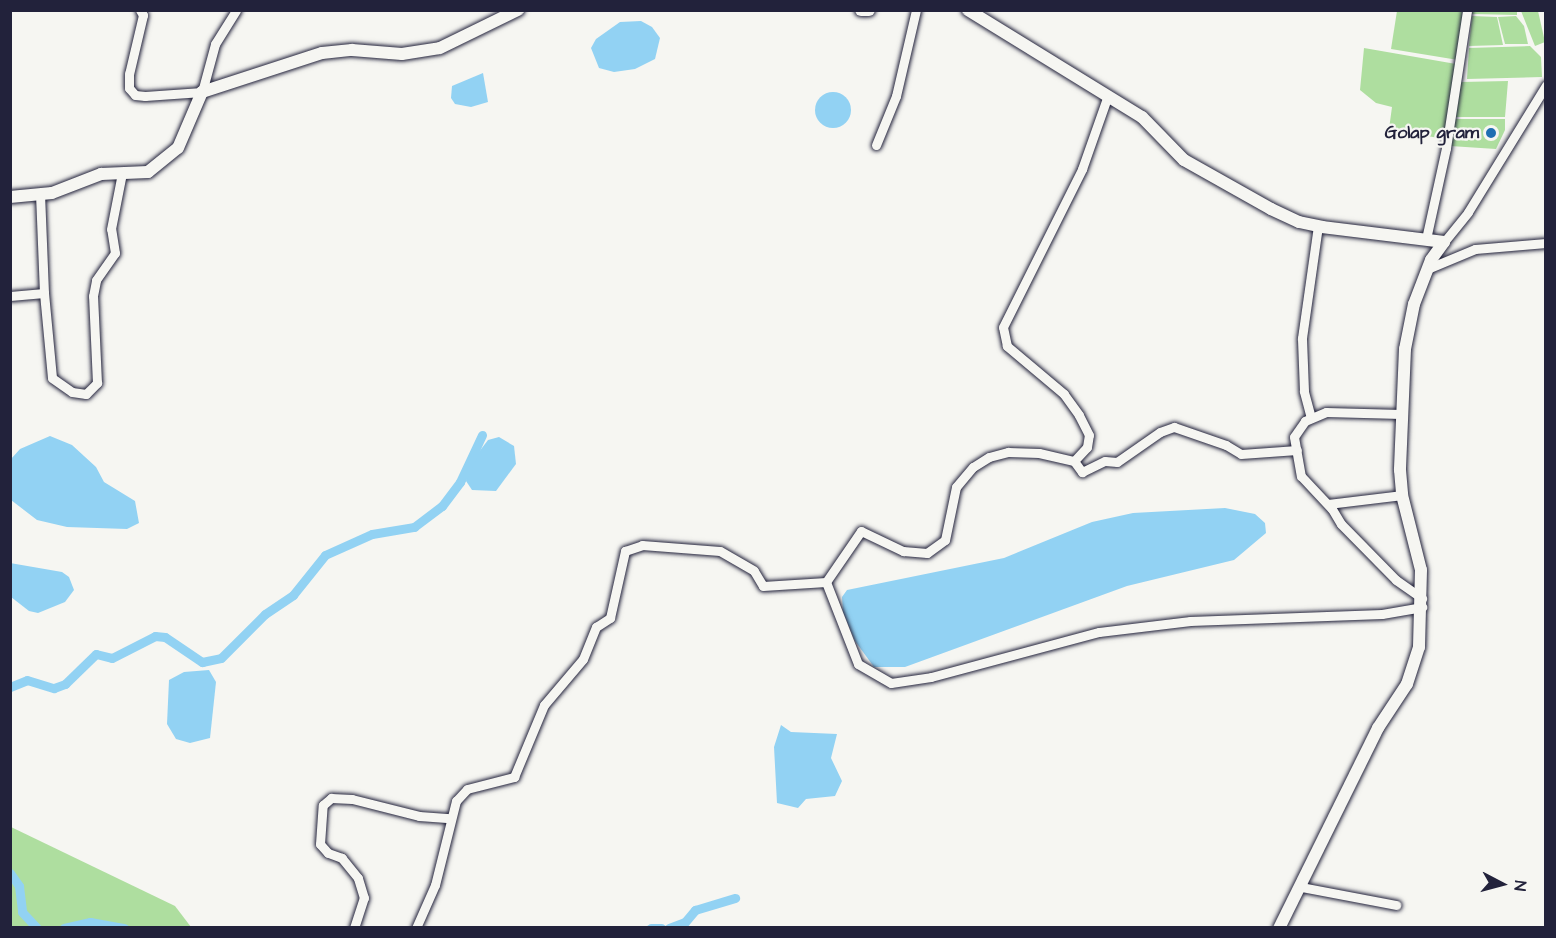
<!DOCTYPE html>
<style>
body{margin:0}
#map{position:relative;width:1556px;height:938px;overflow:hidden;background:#f6f6f2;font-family:"Architects Daughter",sans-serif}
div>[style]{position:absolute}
.green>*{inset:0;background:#aede9f}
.water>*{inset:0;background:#92d2f3}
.round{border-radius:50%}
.canal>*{height:9px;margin:-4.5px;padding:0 4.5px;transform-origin:4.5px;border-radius:4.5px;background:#92d2f3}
.roads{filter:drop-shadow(0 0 2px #22223b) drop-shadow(0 0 2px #22223b)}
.minor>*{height:9px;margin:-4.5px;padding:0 4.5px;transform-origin:4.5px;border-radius:4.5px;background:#f6f6f2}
.tertiary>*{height:12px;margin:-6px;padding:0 6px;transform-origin:6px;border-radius:6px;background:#f6f6f2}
.dots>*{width:16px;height:16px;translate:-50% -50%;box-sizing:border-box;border:3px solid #f6f6f2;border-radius:50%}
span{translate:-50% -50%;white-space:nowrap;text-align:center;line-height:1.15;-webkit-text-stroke:4.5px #f6f6f2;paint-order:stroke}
.poi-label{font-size:18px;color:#22223b;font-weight:700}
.right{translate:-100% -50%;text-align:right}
.frame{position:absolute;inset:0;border:12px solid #22223b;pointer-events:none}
.north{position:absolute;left:1472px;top:854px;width:60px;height:60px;-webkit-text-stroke:4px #f6f6f2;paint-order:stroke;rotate:96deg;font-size:16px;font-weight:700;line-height:24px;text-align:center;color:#22223b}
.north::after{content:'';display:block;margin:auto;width:21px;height:27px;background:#22223b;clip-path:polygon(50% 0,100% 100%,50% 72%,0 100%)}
</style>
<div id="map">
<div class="green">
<div style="clip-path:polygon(1397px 11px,1464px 11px,1458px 60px,1391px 49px)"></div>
<div style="clip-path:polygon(1472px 11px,1472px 10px,1517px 11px,1517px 15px,1472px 14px)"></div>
<div style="clip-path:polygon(1521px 11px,1538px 11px,1545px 42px,1535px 46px)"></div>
<div style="clip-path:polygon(1472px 16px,1497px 17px,1503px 45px,1469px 46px)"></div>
<div style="clip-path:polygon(1516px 16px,1524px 26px,1528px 44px,1505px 44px,1498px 17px)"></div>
<div style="clip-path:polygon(1530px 46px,1541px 57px,1542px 77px,1467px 79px,1469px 48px)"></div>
<div style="clip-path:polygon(1364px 48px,1456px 64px,1444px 139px,1389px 129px,1392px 107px,1376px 103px,1360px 90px)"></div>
<div style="clip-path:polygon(1508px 81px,1505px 117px,1455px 117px,1461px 82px)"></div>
<div style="clip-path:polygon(1455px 119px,1505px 119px,1505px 130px,1496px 149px,1450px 146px)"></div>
<div style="clip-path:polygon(11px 827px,175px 906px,191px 927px,11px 927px)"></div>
</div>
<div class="water">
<div style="clip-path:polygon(641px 21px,652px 27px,660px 38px,655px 59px,635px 69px,614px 72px,599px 68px,591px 48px,596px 39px,620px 22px)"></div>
<div style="clip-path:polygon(483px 73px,488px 102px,471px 107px,455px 104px,451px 98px,452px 86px)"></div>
<div class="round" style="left:815px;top:92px;width:36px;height:36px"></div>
<div style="clip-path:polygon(50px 436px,72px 445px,96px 467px,104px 482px,135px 501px,139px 523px,127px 529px,67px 527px,37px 520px,11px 500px,11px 459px,20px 449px)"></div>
<div style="clip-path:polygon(499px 437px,514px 446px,516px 464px,496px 491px,472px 490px,466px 481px,469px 465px,488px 440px)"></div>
<div style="clip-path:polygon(1225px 508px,1255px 514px,1265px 523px,1266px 533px,1234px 560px,1127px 586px,905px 667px,874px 667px,855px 641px,843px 612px,842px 597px,847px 590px,1004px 558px,1092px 522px,1133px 513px)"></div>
<div style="clip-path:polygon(10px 563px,62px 572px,69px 577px,74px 590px,65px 602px,38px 613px,29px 611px,11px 597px)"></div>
<div style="clip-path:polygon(209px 670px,216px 682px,210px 738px,190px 743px,176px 739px,167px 724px,169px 680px,184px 672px)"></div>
<div style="clip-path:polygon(781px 725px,791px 732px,837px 734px,831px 758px,842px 781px,835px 796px,806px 799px,798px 808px,777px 803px,774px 747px)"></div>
</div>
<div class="canal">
<div style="left:10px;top:687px;width:18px;rotate:-22deg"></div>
<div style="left:27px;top:680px;width:28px;rotate:17deg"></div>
<div style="left:54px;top:688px;width:12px;rotate:-20deg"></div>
<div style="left:65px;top:684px;width:43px;rotate:-44.1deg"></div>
<div style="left:96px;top:654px;width:16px;rotate:14deg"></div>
<div style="left:112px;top:658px;width:48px;rotate:-27.1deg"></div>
<div style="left:155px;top:636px;width:10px;rotate:6deg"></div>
<div style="left:165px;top:637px;width:45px;rotate:34deg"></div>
<div style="left:202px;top:662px;width:19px;rotate:-12deg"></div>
<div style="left:221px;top:658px;width:62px;rotate:-45deg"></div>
<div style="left:265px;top:614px;width:34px;rotate:-34deg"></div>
<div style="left:293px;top:595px;width:51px;rotate:-51.3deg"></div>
<div style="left:325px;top:555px;width:51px;rotate:-24.1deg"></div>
<div style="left:372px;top:534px;width:43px;rotate:-9.5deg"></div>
<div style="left:414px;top:527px;width:35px;rotate:-37deg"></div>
<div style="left:442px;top:506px;width:30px;rotate:-53deg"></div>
<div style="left:460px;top:482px;width:52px;rotate:-64.9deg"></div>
<div style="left:10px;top:873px;width:16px;rotate:55deg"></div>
<div style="left:19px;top:886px;width:26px;rotate:83deg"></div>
<div style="left:22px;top:912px;width:22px;rotate:47deg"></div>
<div style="left:64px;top:928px;width:27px;rotate:-13deg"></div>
<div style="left:90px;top:922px;width:35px;rotate:10deg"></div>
<div style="left:651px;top:928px;width:10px"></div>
<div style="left:669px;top:928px;width:17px;rotate:-21deg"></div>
<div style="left:685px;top:922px;width:16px;rotate:-50deg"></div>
<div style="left:695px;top:910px;width:42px;rotate:-16.7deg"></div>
</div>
<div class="roads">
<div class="minor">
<div style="left:140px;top:10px;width:6px;rotate:59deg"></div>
<div style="left:143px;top:15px;width:61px;rotate:103.3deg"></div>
<div style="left:129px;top:74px;width:14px;rotate:90deg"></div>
<div style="left:129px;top:88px;width:9px;rotate:49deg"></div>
<div style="left:135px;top:95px;width:10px;rotate:6deg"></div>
<div style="left:145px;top:96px;width:57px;rotate:-4deg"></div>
<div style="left:202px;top:92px;width:50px;rotate:-74.8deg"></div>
<div style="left:215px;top:44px;width:40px;rotate:-58deg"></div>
<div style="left:876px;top:145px;width:53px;rotate:-67.8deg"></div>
<div style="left:896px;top:96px;width:88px;rotate:-76.9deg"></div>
<div style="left:1426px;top:239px;width:93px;rotate:-77.6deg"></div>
<div style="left:1446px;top:148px;width:140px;rotate:-81.3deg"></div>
<div style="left:1444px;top:242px;width:38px;rotate:-51deg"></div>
<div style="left:1468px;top:212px;width:149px;rotate:-58.4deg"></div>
<div style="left:1427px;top:269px;width:52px;rotate:-22.6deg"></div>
<div style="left:1475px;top:249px;width:71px;rotate:-4.8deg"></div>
<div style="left:44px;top:293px;width:85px;rotate:84.6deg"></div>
<div style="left:52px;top:378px;width:24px;rotate:35deg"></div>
<div style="left:72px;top:392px;width:14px;rotate:8deg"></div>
<div style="left:86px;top:394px;width:16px;rotate:-45deg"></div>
<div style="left:97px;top:383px;width:87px;rotate:-92.6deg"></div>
<div style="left:93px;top:296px;width:16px;rotate:-79deg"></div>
<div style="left:96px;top:280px;width:33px;rotate:-55deg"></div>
<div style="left:115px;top:253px;width:24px;rotate:-99deg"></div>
<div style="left:111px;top:229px;width:57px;rotate:-78.9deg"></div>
<div style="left:10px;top:296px;width:34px;rotate:-5deg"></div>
<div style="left:44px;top:293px;width:100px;rotate:-92.3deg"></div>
<div style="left:1401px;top:414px;width:75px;rotate:-178.5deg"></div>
<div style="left:1326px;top:412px;width:23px;rotate:157deg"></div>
<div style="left:1305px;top:421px;width:19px;rotate:125deg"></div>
<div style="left:1294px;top:437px;width:40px;rotate:80deg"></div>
<div style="left:1301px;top:476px;width:45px;rotate:46.8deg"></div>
<div style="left:1332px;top:509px;width:17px;rotate:59deg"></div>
<div style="left:1341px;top:524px;width:78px;rotate:45.5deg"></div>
<div style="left:1396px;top:580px;width:32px;rotate:35deg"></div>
<div style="left:1311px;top:418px;width:28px;rotate:-105deg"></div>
<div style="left:1304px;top:391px;width:53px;rotate:-92.2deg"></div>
<div style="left:1302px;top:338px;width:113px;rotate:-81.9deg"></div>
<div style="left:1074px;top:461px;width:14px;rotate:54deg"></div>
<div style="left:1082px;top:472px;width:25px;rotate:-26deg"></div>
<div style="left:1105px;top:461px;width:12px;rotate:5deg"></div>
<div style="left:1117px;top:462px;width:52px;rotate:-34.9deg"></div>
<div style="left:1160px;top:432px;width:15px;rotate:-20deg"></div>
<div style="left:1174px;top:427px;width:55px;rotate:19.1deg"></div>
<div style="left:1226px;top:445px;width:17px;rotate:31deg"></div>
<div style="left:1241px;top:454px;width:56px;rotate:-4.1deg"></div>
<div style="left:1328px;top:504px;width:75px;rotate:-6.9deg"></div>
<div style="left:826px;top:582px;width:62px;rotate:-55.5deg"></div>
<div style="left:861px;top:531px;width:47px;rotate:25.5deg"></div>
<div style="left:903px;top:551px;width:24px;rotate:5deg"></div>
<div style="left:927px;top:553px;width:22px;rotate:-36deg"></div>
<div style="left:945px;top:540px;width:54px;rotate:-78.3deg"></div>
<div style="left:956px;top:487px;width:26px;rotate:-50deg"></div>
<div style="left:973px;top:467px;width:19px;rotate:-32deg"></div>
<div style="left:989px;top:457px;width:20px;rotate:-15deg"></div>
<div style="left:1008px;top:452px;width:31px;rotate:2deg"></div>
<div style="left:1039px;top:453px;width:36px;rotate:13deg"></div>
<div style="left:1074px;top:461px;width:19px;rotate:-47deg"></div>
<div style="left:1087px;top:447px;width:12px;rotate:-81deg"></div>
<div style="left:1089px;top:435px;width:22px;rotate:-117deg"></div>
<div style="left:1079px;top:415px;width:26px;rotate:-126deg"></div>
<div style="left:1064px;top:394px;width:75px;rotate:-139.9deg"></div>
<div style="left:1007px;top:346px;width:19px;rotate:-102deg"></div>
<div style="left:1003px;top:327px;width:177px;rotate:-63.4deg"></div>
<div style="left:1082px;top:169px;width:75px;rotate:-70.6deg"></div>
<div style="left:1301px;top:887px;width:97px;rotate:10.7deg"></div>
<div style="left:354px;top:928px;width:32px;rotate:-72deg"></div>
<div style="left:364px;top:898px;width:21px;rotate:-107deg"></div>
<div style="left:358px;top:878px;width:26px;rotate:-129deg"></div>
<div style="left:342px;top:858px;width:15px;rotate:-160deg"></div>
<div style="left:328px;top:853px;width:12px;rotate:-132deg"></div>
<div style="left:320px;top:844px;width:39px;rotate:-86deg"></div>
<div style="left:323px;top:805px;width:11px;rotate:-41deg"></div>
<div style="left:331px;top:798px;width:21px;rotate:3deg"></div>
<div style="left:352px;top:799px;width:69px;rotate:14.2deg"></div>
<div style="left:419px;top:816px;width:31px;rotate:4deg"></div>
<div style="left:416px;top:928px;width:47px;rotate:-66.2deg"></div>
<div style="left:435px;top:885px;width:87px;rotate:-76deg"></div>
<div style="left:456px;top:801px;width:16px;rotate:-47deg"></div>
<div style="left:467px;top:789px;width:49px;rotate:-14.3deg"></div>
<div style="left:514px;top:777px;width:78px;rotate:-67.4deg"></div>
<div style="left:544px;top:705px;width:60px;rotate:-49.7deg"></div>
<div style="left:583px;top:659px;width:35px;rotate:-68deg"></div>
<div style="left:596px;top:627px;width:17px;rotate:-33deg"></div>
<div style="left:610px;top:618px;width:69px;rotate:-77.4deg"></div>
<div style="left:625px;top:551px;width:18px;rotate:-19deg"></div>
<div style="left:642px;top:545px;width:78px;rotate:4.4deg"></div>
<div style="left:720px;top:551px;width:39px;rotate:30deg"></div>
<div style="left:754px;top:571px;width:17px;rotate:59deg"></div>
<div style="left:763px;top:586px;width:63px;rotate:-3.6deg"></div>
<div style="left:826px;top:582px;width:88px;rotate:68.7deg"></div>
<div style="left:858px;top:664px;width:38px;rotate:30deg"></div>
<div style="left:891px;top:683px;width:40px;rotate:-8.5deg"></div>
<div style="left:931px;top:677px;width:174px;rotate:-15deg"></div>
<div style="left:1099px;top:632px;width:92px;rotate:-6.9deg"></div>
<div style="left:1190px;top:621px;width:192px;rotate:-2.1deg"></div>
<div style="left:1382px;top:614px;width:41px;rotate:-9.9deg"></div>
</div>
<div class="tertiary">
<div style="left:861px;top:10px;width:8px"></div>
<div style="left:968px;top:10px;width:204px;rotate:31.6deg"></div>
<div style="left:1142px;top:117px;width:60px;rotate:45.7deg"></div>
<div style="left:1184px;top:160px;width:100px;rotate:29.4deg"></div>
<div style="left:1271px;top:209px;width:31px;rotate:25deg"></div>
<div style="left:1299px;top:222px;width:24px;rotate:12deg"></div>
<div style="left:1322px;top:227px;width:123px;rotate:7deg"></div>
<div style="left:1444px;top:242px;width:22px;rotate:126deg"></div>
<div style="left:1431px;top:260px;width:47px;rotate:111.1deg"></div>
<div style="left:1414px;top:304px;width:46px;rotate:101.3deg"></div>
<div style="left:1405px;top:349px;width:121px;rotate:92.4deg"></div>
<div style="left:1400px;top:470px;width:25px;rotate:85deg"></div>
<div style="left:1402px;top:495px;width:77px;rotate:75.8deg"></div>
<div style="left:1421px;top:570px;width:77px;rotate:91.5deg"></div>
<div style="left:1419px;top:647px;width:39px;rotate:108deg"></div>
<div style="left:1407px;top:684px;width:53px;rotate:123.4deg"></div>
<div style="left:1378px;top:728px;width:223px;rotate:116.3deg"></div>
<div style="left:10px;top:197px;width:42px;rotate:-5.4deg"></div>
<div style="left:52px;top:193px;width:53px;rotate:-21.2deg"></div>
<div style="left:101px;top:174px;width:47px;rotate:-2.4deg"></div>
<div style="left:148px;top:172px;width:38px;rotate:-39deg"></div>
<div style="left:178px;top:148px;width:61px;rotate:-66.8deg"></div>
<div style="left:202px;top:92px;width:126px;rotate:-18deg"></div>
<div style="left:322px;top:53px;width:30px;rotate:-6deg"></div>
<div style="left:352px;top:50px;width:50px;rotate:4.6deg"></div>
<div style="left:402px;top:54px;width:38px;rotate:-9deg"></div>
<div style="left:440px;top:48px;width:87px;rotate:-26deg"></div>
</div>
</div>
<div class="dots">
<div style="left:1491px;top:133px;background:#1f6fb2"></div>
</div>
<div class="poi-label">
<span class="right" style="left:1479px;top:133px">Golap gram</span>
</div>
<div class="frame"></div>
<div class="north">N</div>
</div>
